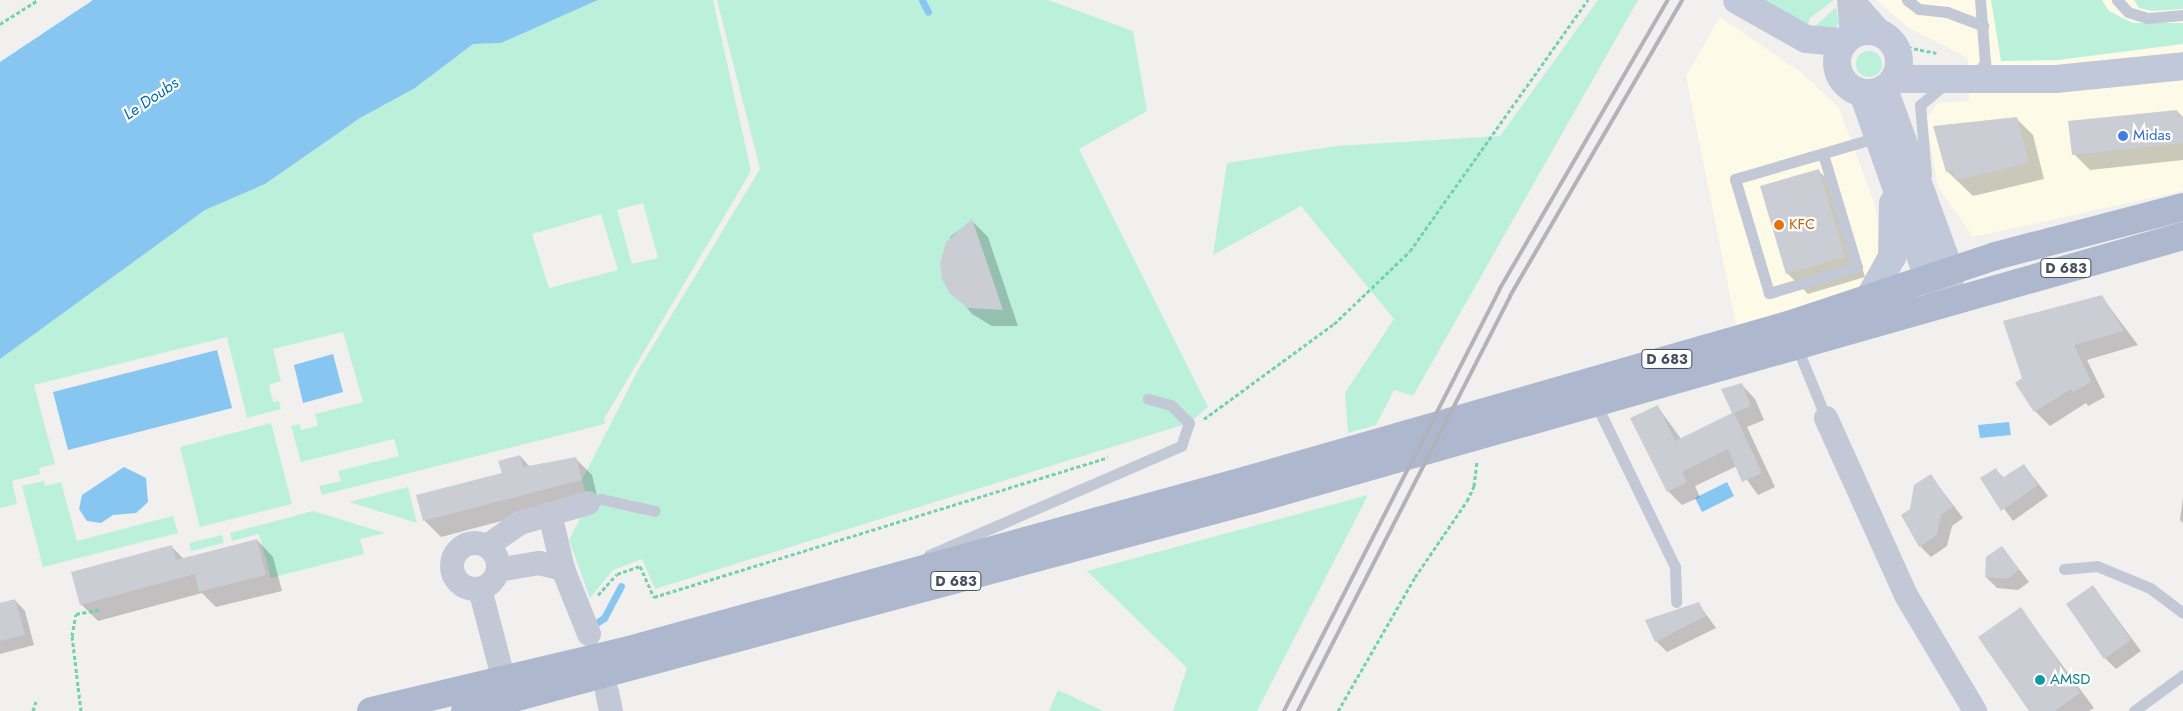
<!DOCTYPE html>
<style>
body{margin:0}
#map{position:relative;width:2183px;height:711px;overflow:hidden;background:#f2efef;font-family:Jost,sans-serif}
div>[style]{position:absolute}
.commercial>*{inset:0;background:#fdfbe8}
.green>*{inset:0;background:#bbf1db}
.round{border-radius:50%}
.water>*{inset:0;background:#86c6f1}
.shadow>*{inset:0;background:#0003}
.stream>*{height:7px;margin:-3.5px;padding:0 3.5px;transform-origin:3.5px;border-radius:3.5px;background:#86c6f1}
.building>*{inset:0;background:#cbcdd5}
.path>*{height:3px;margin-top:-1.5px;transform-origin:0;background:repeating-linear-gradient(90deg,#71d1b4 0 4px,transparent 0 6.5px)}
.lane>*{height:11px;margin:-5.5px;padding:0 5.5px;transform-origin:5.5px;border-radius:5.5px;background:#c2c8d5}
.street>*{height:24px;margin:-12px;padding:0 12px;transform-origin:12px;border-radius:12px;background:#c2c8d5}
.street>.ring{margin:-12px;padding:0;box-sizing:content-box;background:none;border:24px solid #c2c8d5;border-radius:50%}
.secondary>*{height:28px;margin:-14px;padding:0 14px;transform-origin:14px;border-radius:14px;background:#c1c8d9}
.secondary>.ring{margin:-14px;padding:0;box-sizing:content-box;background:none;border:28px solid #c1c8d9;border-radius:50%}
.primary>*{height:28px;margin:-14px;padding:0 14px;transform-origin:14px;border-radius:14px;background:#adb8cf}
.rail>*{height:4px;margin:-2px;padding:0 2px;transform-origin:2px;border-radius:2px;background:#b1b2ba}
.dots>*{width:14px;height:14px;translate:-50% -50%;box-sizing:border-box;border:2px solid #fff;border-radius:50%}
span{translate:-50% -50%;white-space:nowrap;text-align:center;line-height:1.15;-webkit-text-stroke:4.5px #fff;paint-order:stroke}
.shield-label span{padding:1px 4px;background:#fff;border:1px solid;border-radius:4px;-webkit-text-stroke-width:0}
.shield-label{font-size:14px;color:#464e5e;font-weight:700}
.shop-label{font-size:15px;color:#366cbe}
.left{translate:0 -50%;text-align:left}
.food-label{font-size:15px;color:#c56008}
.culture-label{font-size:15px;color:#0d838f}
.water-label{font-size:16px;color:#056cb2;font-style:italic}
</style>
<div id="map">
<div class="commercial">
<div style="clip-path:polygon(1876px 0,2183px 0,2183px 191px,1973px 237px,1938px 187px,1926px 118px,1938px 103px,1969px 101px,1968px 58px,1909px 28px)"></div>
<div style="clip-path:polygon(1720px 17px,1802px 73px,1839px 108px,1874px 203px,1882px 240px,1870px 278px,1845px 297px,1737px 330px,1686px 76px)"></div>
</div>
<div class="green">
<div style="clip-path:polygon(evenodd,598px 0,713px 0,751px 171px,604px 419px,605px 424px,322px 495px,319px 486px,341px 481px,338px 471px,399px 456px,394px 439px,301px 462px,291px 426px,300px 424px,301px 430px,318px 426px,315px 414px,363px 402px,343px 332px,273px 349px,281px 381px,269px 385px,273px 402px,279px 401px,281px 409px,247px 418px,227px 337px,34px 385px,55px 464px,39px 468px,40px 474px,12px 481px,17px 504px,0 508px,0 359px,205px 210px,265px 184px,360px 118px,415px 88px,473px 44px,501px 43px,598px 0,643px 203px,658px 258px,632px 264px,617px 210px,643px 203px,598px 0,601px 214px,618px 270px,549px 288px,532px 234px,601px 214px)"></div>
<div style="clip-path:polygon(717px 0,1048px 0,1133px 31px,1147px 111px,1079px 149px,1208px 407px,1189px 423px,655px 589px,642px 559px,613px 570px,590px 598px,569px 540px,588px 503px,582px 480px,637px 372px,760px 169px)"></div>
<div style="clip-path:polygon(1598px 0,1638px 0,1413px 396px,1394px 390px,1376px 425px,1348px 433px,1345px 393px,1394px 319px,1301px 206px,1213px 255px,1227px 163px,1337px 146px,1500px 136px)"></div>
<div style="clip-path:polygon(1758px 0,1834px 0,1810px 18px,1806px 30px)"></div>
<div style="clip-path:polygon(1991px 0,2102px 0,2109px 11px,2133px 23px,2183px 23px,2183px 44px,2058px 60px,2001px 61px)"></div>
<div style="clip-path:polygon(2134px 0,2183px 0,2183px 9px,2152px 11px,2139px 8px)"></div>
<div style="clip-path:polygon(1836px 7px,1839px 23px,1835px 28px,1812px 29px)"></div>
<div class="round" style="left:1856px;top:51px;width:26px;height:26px"></div>
<div style="clip-path:polygon(271px 423px,292px 504px,200px 527px,180px 447px)"></div>
<div style="clip-path:polygon(44px 481px,45px 486px,61px 482px,77px 541px,173px 516px,178px 533px,43px 567px,22px 486px)"></div>
<div style="clip-path:polygon(408px 487px,417px 523px,349px 502px)"></div>
<div style="clip-path:polygon(1368px 495px,1257px 711px,1173px 711px,1187px 668px,1087px 571px)"></div>
<div style="clip-path:polygon(313px 511px,385px 533px,360px 539px,364px 554px,271px 578px,259px 534px,232px 541px,230px 533px)"></div>
<div style="clip-path:polygon(222px 535px,224px 543px,191px 551px,189px 543px)"></div>
<div style="clip-path:polygon(1058px 690px,1103px 711px,1049px 711px)"></div>
</div>
<div class="water">
<div style="clip-path:polygon(93px 0,598px 0,501px 43px,473px 44px,415px 88px,360px 118px,265px 184px,205px 210px,0 359px,0 62px)"></div>
<div style="clip-path:polygon(217px 350px,232px 408px,68px 450px,53px 392px)"></div>
<div style="clip-path:polygon(333px 354px,343px 392px,303px 403px,294px 365px)"></div>
<div style="clip-path:polygon(2009px 422px,2011px 435px,1980px 438px,1978px 425px)"></div>
<div style="clip-path:polygon(124px 467px,146px 478px,148px 502px,136px 513px,113px 515px,101px 523px,87px 521px,79px 509px,82px 495px)"></div>
<div style="clip-path:polygon(1727px 482px,1734px 496px,1702px 512px,1695px 498px)"></div>
</div>
<div class="shadow">
<div style="clip-path:polygon(2177px 111px,2183px 117px,2183px 160px,2090px 170px,2074px 154px)"></div>
<div style="clip-path:polygon(2016px 118px,2033px 135px,2044px 179px,1973px 196px,1947px 171px)"></div>
<div style="clip-path:polygon(1818px 170px,1839px 191px,1865px 277px,1808px 294px,1787px 273px)"></div>
<div style="clip-path:polygon(972px 221px,988px 237px,1018px 326px,992px 326px,972px 314px,944px 279px,942px 256px,951px 236px)"></div>
<div style="clip-path:polygon(2102px 297px,2138px 345px,2087px 360px,2105px 397px,2088px 406px,2086px 403px,2050px 426px,2035px 411px)"></div>
<div style="clip-path:polygon(1741px 384px,1755px 399px,1764px 420px,1747px 427px,1775px 487px,1758px 495px,1737px 466px,1695px 486px,1700px 497px,1682px 505px,1668px 491px,1658px 407px,1681px 439px,1733px 414px)"></div>
<div style="clip-path:polygon(520px 456px,530px 467px,575px 458px,592px 475px,597px 496px,441px 537px,425px 521px,418px 496px,503px 473px)"></div>
<div style="clip-path:polygon(2024px 465px,2048px 496px,2013px 521px,1982px 478px,1996px 470px,2004px 478px)"></div>
<div style="clip-path:polygon(1931px 476px,1963px 518px,1952px 526px,1947px 546px,1931px 557px,1920px 546px,1911px 510px)"></div>
<div style="clip-path:polygon(2183px 497px,2183px 523px,2180px 520px)"></div>
<div style="clip-path:polygon(257px 540px,273px 557px,282px 591px,216px 607px,202px 593px,98px 621px,81px 604px,171px 546px,184px 559px)"></div>
<div style="clip-path:polygon(2002px 547px,2029px 582px,2018px 590px,1997px 588px,1986px 577px)"></div>
<div style="clip-path:polygon(2093px 586px,2141px 651px,2116px 669px,2105px 658px)"></div>
<div style="clip-path:polygon(15px 600px,25px 611px,34px 645px,0 654px,0 604px)"></div>
<div style="clip-path:polygon(1698px 603px,1716px 628px,1667px 652px,1656px 641px)"></div>
<div style="clip-path:polygon(2020px 608px,2094px 708px,2089px 711px,2030px 711px)"></div>
</div>
<div class="stream">
<div style="left:922px;top:0;width:13px;rotate:63deg"></div>
<div style="left:592px;top:626px;width:14px;rotate:-34deg"></div>
<div style="left:604px;top:618px;width:36px;rotate:-62deg"></div>
</div>
<div class="building">
<div style="clip-path:polygon(2177px 110px,2178px 118px,2183px 117px,2183px 143px,2072px 155px,2068px 121px)"></div>
<div style="clip-path:polygon(2017px 117px,2029px 163px,1956px 180px,1953px 170px,1946px 172px,1933px 126px)"></div>
<div style="clip-path:polygon(1819px 169px,1845px 257px,1786px 274px,1760px 186px)"></div>
<div style="clip-path:polygon(972px 219px,1003px 310px,968px 308px,950px 294px,942px 279px,940px 264px,946px 242px)"></div>
<div style="clip-path:polygon(2102px 295px,2124px 331px,2074px 345px,2091px 382px,2073px 392px,2071px 389px,2034px 412px,2015px 383px,2022px 378px,2003px 321px)"></div>
<div style="clip-path:polygon(1742px 383px,1751px 406px,1734px 413px,1762px 473px,1742px 482px,1728px 449px,1682px 472px,1687px 482px,1667px 492px,1630px 418px,1658px 405px,1675px 441px,1732px 413px,1721px 389px)"></div>
<div style="clip-path:polygon(520px 455px,523px 467px,576px 457px,582px 480px,423px 521px,416px 495px,502px 473px,498px 461px)"></div>
<div style="clip-path:polygon(2024px 464px,2038px 485px,2001px 511px,1980px 478px,1996px 468px,2002px 478px)"></div>
<div style="clip-path:polygon(1931px 474px,1953px 507px,1941px 515px,1937px 535px,1919px 547px,1901px 515px,1910px 509px,1914px 485px)"></div>
<div style="clip-path:polygon(257px 539px,266px 575px,199px 592px,195px 574px,80px 605px,71px 572px,172px 545px,176px 560px)"></div>
<div style="clip-path:polygon(2002px 546px,2019px 570px,2007px 579px,1985px 577px,1986px 557px)"></div>
<div style="clip-path:polygon(2093px 585px,2131px 640px,2104px 659px,2066px 604px)"></div>
<div style="clip-path:polygon(15px 599px,25px 635px,0 641px,0 603px)"></div>
<div style="clip-path:polygon(1699px 602px,1706px 616px,1655px 642px,1645px 620px)"></div>
<div style="clip-path:polygon(2021px 607px,2080px 693px,2055px 711px,2029px 711px,1978px 637px)"></div>
</div>
<div class="path">
<div style="left:0;top:24px;width:45px;rotate:-32.3deg"></div>
<div style="left:1901px;top:46px;width:36px;rotate:11deg"></div>
<div style="left:1204px;top:419px;width:161px;rotate:-36.2deg"></div>
<div style="left:1334px;top:324px;width:105px;rotate:-43.8deg"></div>
<div style="left:1410px;top:251px;width:308px;rotate:-54.7deg"></div>
<div style="left:598px;top:595px;width:28px;rotate:-48deg"></div>
<div style="left:617px;top:574px;width:24px;rotate:-19deg"></div>
<div style="left:640px;top:566px;width:34px;rotate:66deg"></div>
<div style="left:654px;top:597px;width:475px;rotate:-17.1deg"></div>
<div style="left:33px;top:711px;width:10px;rotate:-73deg"></div>
<div style="left:81px;top:711px;width:76px;rotate:-96.8deg"></div>
<div style="left:72px;top:636px;width:22px;rotate:-80deg"></div>
<div style="left:76px;top:614px;width:25px;rotate:-11deg"></div>
<div style="left:1338px;top:711px;width:155px;rotate:-60.1deg"></div>
<div style="left:1415px;top:577px;width:92px;rotate:-55.6deg"></div>
<div style="left:1467px;top:501px;width:17px;rotate:-65deg"></div>
<div style="left:1474px;top:486px;width:25px;rotate:-83deg"></div>
</div>
<div class="lane">
<div style="left:1907px;top:0;width:15px;rotate:37deg"></div>
<div style="left:1919px;top:9px;width:28px;rotate:6deg"></div>
<div style="left:1947px;top:12px;width:39px;rotate:21deg"></div>
<div style="left:2117px;top:0;width:16px;rotate:47deg"></div>
<div style="left:2128px;top:12px;width:21px;rotate:17deg"></div>
<div style="left:2148px;top:18px;width:35px;rotate:-5deg"></div>
<div style="left:1975px;top:75px;width:16px;rotate:-50deg"></div>
<div style="left:1985px;top:63px;width:63px;rotate:-94.5deg"></div>
<div style="left:1823px;top:154px;width:118px;rotate:73.3deg"></div>
<div style="left:1857px;top:267px;width:92px;rotate:163.5deg"></div>
<div style="left:1769px;top:293px;width:119px;rotate:-106.6deg"></div>
<div style="left:1735px;top:179px;width:150px;rotate:-16.3deg"></div>
<div style="left:1926px;top:175px;width:70px;rotate:-94.9deg"></div>
<div style="left:1920px;top:105px;width:34px;rotate:-40deg"></div>
<div style="left:1796px;top:345px;width:79px;rotate:67.7deg"></div>
<div style="left:1596px;top:404px;width:181px;rotate:64.1deg"></div>
<div style="left:1675px;top:567px;width:35px;rotate:88deg"></div>
<div style="left:588px;top:503px;width:14px;rotate:-17deg"></div>
<div style="left:601px;top:499px;width:55px;rotate:12.5deg"></div>
<div style="left:929px;top:555px;width:275px;rotate:-23.4deg"></div>
<div style="left:1181px;top:446px;width:24px;rotate:-71deg"></div>
<div style="left:1189px;top:423px;width:25px;rotate:-135deg"></div>
<div style="left:1171px;top:405px;width:24px;rotate:-165deg"></div>
<div style="left:2064px;top:569px;width:33px;rotate:-5deg"></div>
<div style="left:2097px;top:566px;width:57px;rotate:22.5deg"></div>
<div style="left:2150px;top:588px;width:41px;rotate:37.1deg"></div>
<div style="left:2134px;top:711px;width:61px;rotate:-36.3deg"></div>
</div>
<div class="street">
<div style="left:1849px;top:0;width:35px;rotate:85deg"></div>
<div style="left:1852px;top:0;width:45px;rotate:48.6deg"></div>
<div style="left:1826px;top:418px;width:196px;rotate:65.7deg"></div>
<div style="left:1907px;top:597px;width:133px;rotate:59.2deg"></div>
<div style="left:550px;top:514px;width:57px;rotate:76.7deg"></div>
<div style="left:563px;top:569px;width:70px;rotate:68.2deg"></div>
<div class="ring" style="left:452px;top:543px;width:22px;height:22px"></div>
<div style="left:487px;top:546px;width:40px;rotate:-34.9deg"></div>
<div style="left:520px;top:523px;width:71px;rotate:-16.4deg"></div>
<div style="left:498px;top:570px;width:42px;rotate:-9.7deg"></div>
<div style="left:539px;top:563px;width:25px;rotate:14deg"></div>
<div style="left:480px;top:589px;width:91px;rotate:75.4deg"></div>
<div style="left:607px;top:692px;width:19px;rotate:78deg"></div>
</div>
<div class="secondary">
<div style="left:1737px;top:0;width:79px;rotate:29.5deg"></div>
<div style="left:1806px;top:39px;width:38px;rotate:5deg"></div>
<div class="ring" style="left:1837px;top:31px;width:34px;height:34px"></div>
<div style="left:1895px;top:79px;width:161px"></div>
<div style="left:2056px;top:79px;width:128px;rotate:-5.8deg"></div>
<div style="left:1884px;top:89px;width:194px;rotate:70.1deg"></div>
<div style="left:1950px;top:271px;width:24px;rotate:92deg"></div>
<div style="left:1863px;top:93px;width:196px;rotate:70.6deg"></div>
<div style="left:1928px;top:278px;width:30px;rotate:45deg"></div>
<div style="left:1869px;top:298px;width:47px;rotate:-60.7deg"></div>
<div style="left:1892px;top:257px;width:54px;rotate:-88.9deg"></div>
</div>
<div class="primary">
<div style="left:371px;top:711px;width:265px;rotate:-13.3deg"></div>
<div style="left:629px;top:650px;width:641px;rotate:-15.38deg"></div>
<div style="left:1247px;top:480px;width:563px;rotate:-15.99deg"></div>
<div style="left:1788px;top:325px;width:218px;rotate:-18.4deg"></div>
<div style="left:1995px;top:256px;width:194px;rotate:-14.6deg"></div>
<div style="left:465px;top:711px;width:815px;rotate:-15.01deg"></div>
<div style="left:1252px;top:500px;width:968px;rotate:-15.83deg"></div>
</div>
<div class="rail">
<div style="left:1284px;top:711px;width:473px;rotate:-62.9deg"></div>
<div style="left:1499px;top:290px;width:336px;rotate:-59.8deg"></div>
<div style="left:1298px;top:711px;width:466px;rotate:-62.9deg"></div>
<div style="left:1510px;top:296px;width:342px;rotate:-59.8deg"></div>
</div>
<div class="dots">
<div style="left:2123px;top:136px;background:#3f7fe0"></div>
<div style="left:1779px;top:225px;background:#e8710a"></div>
<div style="left:2040px;top:680px;background:#0f9aa8"></div>
</div>
<div class="shield-label">
<span style="left:2066px;top:268px">D 683</span>
<span style="left:1667px;top:359px">D 683</span>
<span style="left:956px;top:581px">D 683</span>
</div>
<div class="shop-label">
<span class="left" style="left:2133px;top:136px">Midas</span>
</div>
<div class="food-label">
<span class="left" style="left:1789px;top:225px">KFC</span>
</div>
<div class="culture-label">
<span class="left" style="left:2050px;top:680px">AMSD</span>
</div>
<div class="water-label">
<span style="left:151px;top:99px;rotate:-34deg">Le Doubs</span>
</div>
</div>
